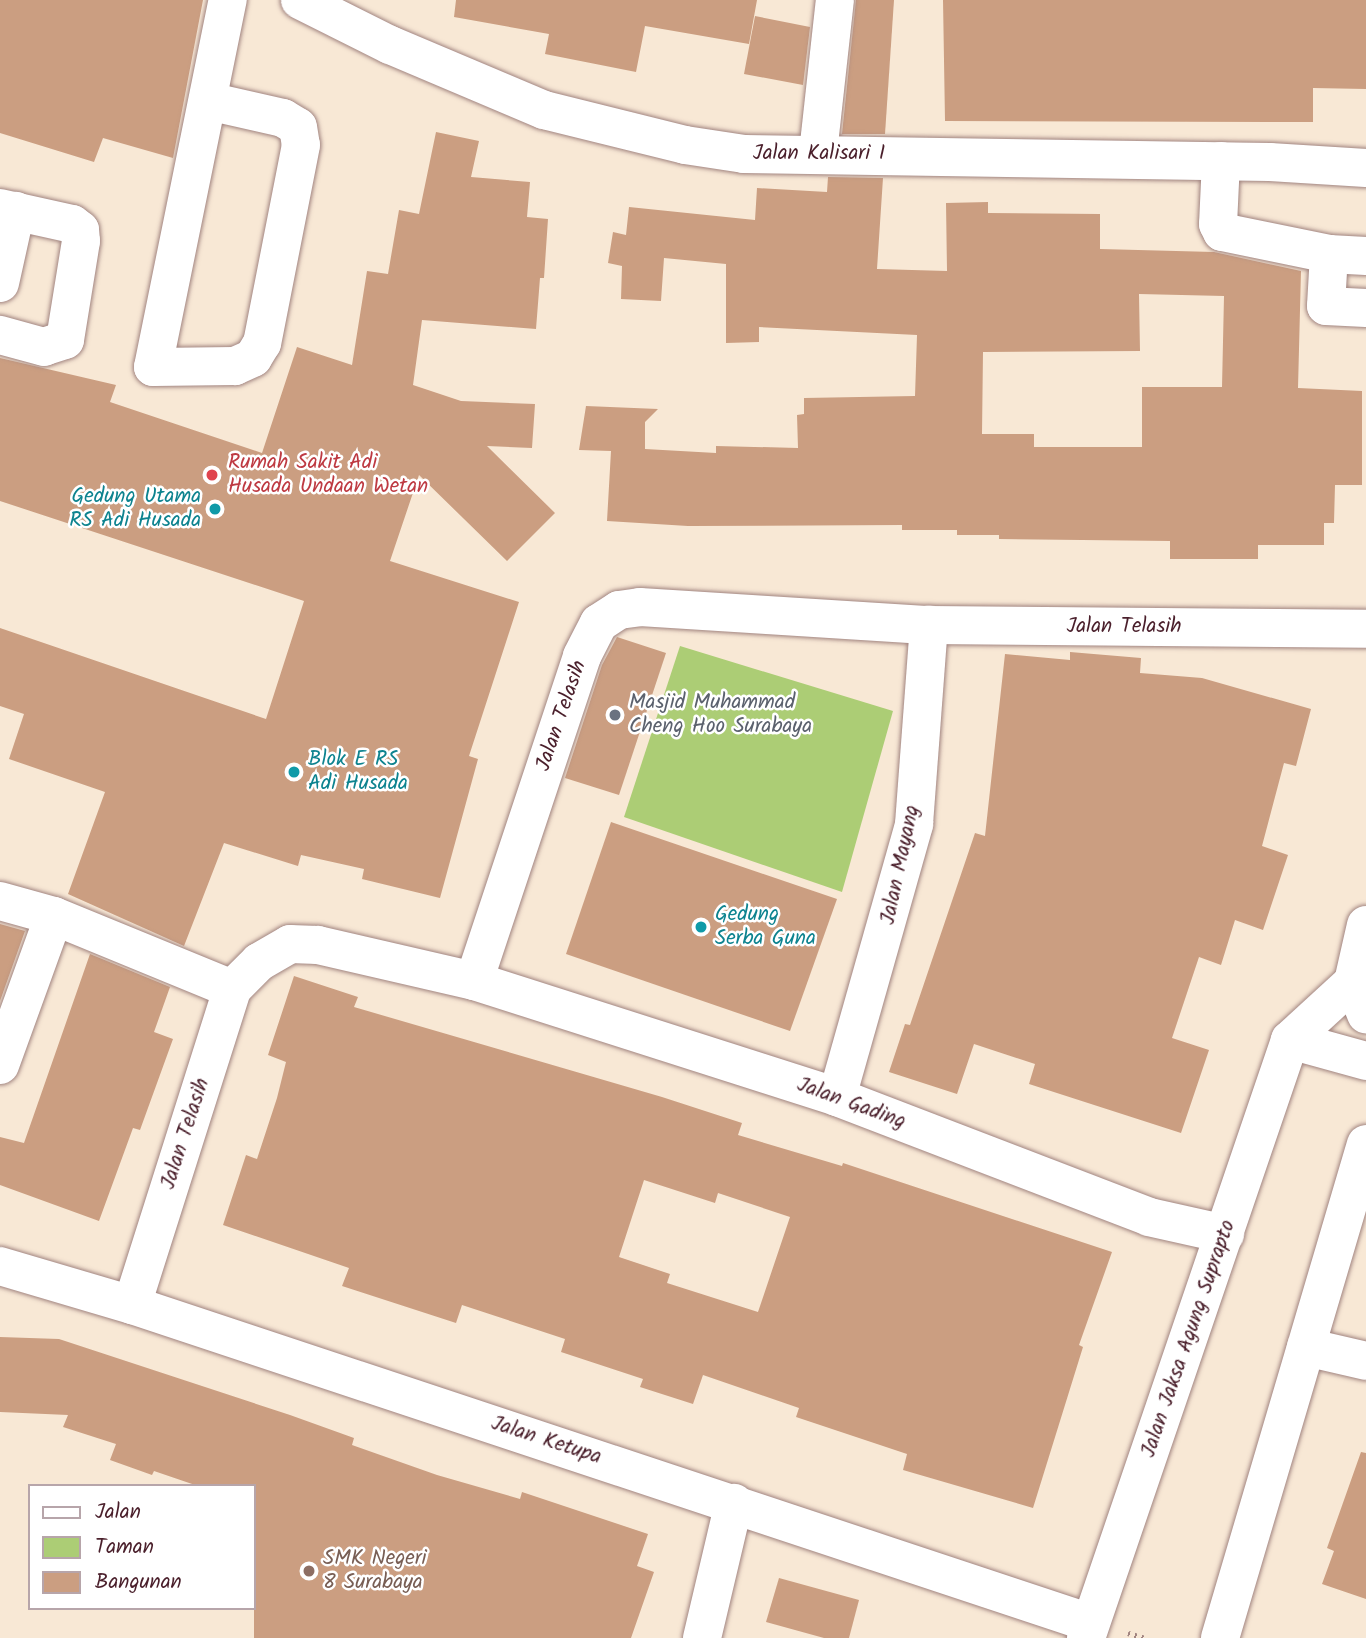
<!DOCTYPE html>
<style>
body{margin:0}
#map{position:relative;width:1366px;height:1638px;overflow:hidden;background:#f8e8d5;font-family:Kalam,sans-serif}
div>[style]{position:absolute}
.green>*{inset:0;background:#accd75}
.building>*{inset:0;background:#cb9e81}
.path>*{height:4.5px;margin-top:-2.25px;transform-origin:0;background:repeating-linear-gradient(90deg,#a18480 0 2px,transparent 0 7px)}
.roads{filter:drop-shadow(0 0 2px #a18480) drop-shadow(0 0 2px #a18480)}
.minor>*{height:38px;margin:-19px;padding:0 19px;transform-origin:19px;border-radius:19px;background:#fff}
.dots>*{width:19px;height:19px;translate:-50% -50%;box-sizing:border-box;border:4px solid #fff;border-radius:50%}
span{translate:-50% -50%;white-space:nowrap;text-align:center;line-height:1.15;-webkit-text-stroke:5px #fff;paint-order:stroke}
.street-label{font-size:21px;color:#4a1f2b}
.health-label{font-size:21px;color:#be3a42}
.left{translate:0 -50%;text-align:left}
.culture-label{font-size:21px;color:#0d838f}
.right{translate:-100% -50%;text-align:right}
.worship-label{font-size:21px;color:#5b616d}
.education-label{font-size:21px;color:#785e54}
.legend{position:absolute;left:28px;top:1484px;width:228px;height:126px;box-sizing:border-box;background:#fff;border:2px solid #b7a5aa;margin:0;padding:9px 12px;list-style:none;font-size:21px;color:#4a1f2b}
.legend li{display:flex;align-items:center;gap:14px;height:35px}
.legend b{width:35px;border:2px solid #b7a5aa}
</style>
<div id="map">
<div class="green">
<div style="clip-path:polygon(680px 646px,893px 711px,842px 892px,624px 817px)"></div>
</div>
<div class="building">
<div style="clip-path:polygon(0 0,203px 0,173px 158px,103px 138px,94px 162px,0 133px)"></div>
<div style="clip-path:polygon(456px 0,757px 0,749px 44px,645px 26px,636px 72px,545px 54px,549px 34px,454px 17px)"></div>
<div style="clip-path:polygon(856px 0,894px 0,885px 134px,842px 134px)"></div>
<div style="clip-path:polygon(943px 0,1366px 0,1366px 89px,1313px 88px,1313px 122px,945px 121px)"></div>
<div style="clip-path:polygon(755px 16px,810px 27px,803px 85px,744px 74px)"></div>
<div style="clip-path:polygon(436px 132px,479px 141px,471px 177px,530px 182px,527px 217px,548px 219px,544px 278px,540px 278px,536px 329px,422px 320px,413px 385px,461px 401px,535px 404px,532px 448px,487px 446px,555px 513px,507px 561px,419px 475px,390px 561px,519px 602px,469px 756px,478px 759px,440px 898px,362px 879px,364px 869px,301px 855px,298px 866px,224px 843px,184px 946px,68px 894px,105px 792px,9px 759px,24px 714px,0 706px,0 628px,266px 719px,304px 601px,0 501px,0 358px,116px 385px,110px 402px,262px 453px,297px 347px,352px 365px,367px 271px,388px 274px,399px 210px,419px 214px)"></div>
<div style="clip-path:polygon(evenodd,828px 177px,883px 178px,877px 269px,947px 271px,946px 203px,988px 202px,988px 213px,1100px 214px,1100px 249px,1214px 252px,1301px 271px,1298px 388px,1362px 391px,1362px 485px,1335px 485px,1334px 523px,1324px 523px,1324px 545px,1258px 545px,1258px 559px,1170px 559px,1170px 541px,999px 539px,999px 535px,957px 535px,957px 530px,902px 530px,902px 525px,688px 526px,607px 521px,611px 451px,579px 450px,586px 406px,658px 409px,645px 422px,645px 449px,716px 453px,716px 446px,798px 448px,797px 415px,804px 414px,804px 398px,915px 396px,917px 335px,759px 327px,759px 342px,726px 343px,726px 264px,664px 258px,661px 301px,621px 299px,622px 266px,608px 263px,613px 232px,626px 235px,629px 207px,755px 220px,757px 188px,827px 192px,828px 177px,1139px 294px,1224px 296px,1222px 387px,1142px 387px,1142px 447px,1034px 447px,1034px 434px,982px 434px,983px 352px,1140px 351px,1139px 294px)"></div>
<div style="clip-path:polygon(617px 637px,666px 653px,619px 795px,565px 778px,602px 665px)"></div>
<div style="clip-path:polygon(1070px 652px,1141px 658px,1140px 673px,1202px 678px,1311px 709px,1296px 766px,1284px 763px,1262px 846px,1288px 855px,1263px 930px,1235px 920px,1221px 965px,1199px 957px,1172px 1038px,1209px 1050px,1181px 1133px,1029px 1084px,1035px 1064px,974px 1044px,957px 1094px,889px 1072px,905px 1024px,910px 1025px,975px 833px,985px 836px,1005px 654px,1070px 660px)"></div>
<div style="clip-path:polygon(611px 822px,837px 899px,790px 1031px,566px 954px)"></div>
<div style="clip-path:polygon(0 924px,25px 931px,0 1001px)"></div>
<div style="clip-path:polygon(90px 954px,170px 987px,154px 1032px,173px 1039px,140px 1130px,133px 1128px,99px 1221px,0 1185px,0 1137px,24px 1143px)"></div>
<div style="clip-path:polygon(evenodd,294px 976px,358px 997px,354px 1007px,662px 1097px,742px 1123px,738px 1135px,842px 1166px,843px 1163px,1112px 1252px,1079px 1345px,1083px 1347px,1033px 1508px,903px 1470px,907px 1454px,796px 1417px,799px 1408px,703px 1375px,693px 1404px,640px 1387px,643px 1379px,561px 1352px,565px 1339px,462px 1305px,456px 1323px,342px 1286px,349px 1268px,223px 1225px,246px 1155px,257px 1159px,277px 1098px,286px 1062px,268px 1055px,294px 976px,644px 1180px,715px 1203px,718px 1193px,790px 1217px,758px 1312px,667px 1283px,670px 1274px,619px 1257px,644px 1180px)"></div>
<div style="clip-path:polygon(0 1337px,59px 1339px,290px 1415px,354px 1438px,352px 1445px,437px 1475px,520px 1499px,522px 1492px,648px 1534px,637px 1566px,654px 1572px,631px 1638px,254px 1638px,254px 1486px,198px 1486px,154px 1471px,152px 1475px,110px 1460px,116px 1444px,63px 1427px,68px 1415px,0 1412px)"></div>
<div style="clip-path:polygon(1361px 1452px,1366px 1453px,1366px 1599px,1322px 1584px,1334px 1551px,1327px 1548px)"></div>
<div style="clip-path:polygon(779px 1578px,859px 1600px,849px 1638px,824px 1638px,766px 1622px)"></div>
</div>
<div class="path">
<div style="left:1128px;top:1633px;width:18px;rotate:16deg"></div>
</div>
<div class="roads">
<div class="minor">
<div style="left:300px;top:0;width:101px;rotate:26.6deg"></div>
<div style="left:390px;top:45px;width:167px;rotate:22.9deg"></div>
<div style="left:544px;top:110px;width:145px;rotate:13.9deg"></div>
<div style="left:685px;top:145px;width:60px;rotate:8.7deg"></div>
<div style="left:744px;top:154px;width:526px;rotate:0.87deg"></div>
<div style="left:1270px;top:162px;width:96px;rotate:3.6deg"></div>
<div style="left:208px;top:101px;width:77px;rotate:12.8deg"></div>
<div style="left:283px;top:118px;width:17px;rotate:31deg"></div>
<div style="left:298px;top:127px;width:18px;rotate:81deg"></div>
<div style="left:301px;top:145px;width:202px;rotate:101.1deg"></div>
<div style="left:262px;top:343px;width:17px;rotate:121deg"></div>
<div style="left:253px;top:358px;width:20px;rotate:156deg"></div>
<div style="left:235px;top:366px;width:82px;rotate:179.3deg"></div>
<div style="left:153px;top:367px;width:375px;rotate:-78.5deg"></div>
<div style="left:818px;top:153px;width:154px;rotate:-83.7deg"></div>
<div style="left:1221px;top:161px;width:63px;rotate:92.7deg"></div>
<div style="left:1218px;top:224px;width:9px;rotate:63deg"></div>
<div style="left:1222px;top:232px;width:109px;rotate:11.6deg"></div>
<div style="left:1329px;top:254px;width:52px;rotate:93.3deg"></div>
<div style="left:1326px;top:306px;width:40px;rotate:2.9deg"></div>
<div style="left:0;top:208px;width:74px;rotate:12.5deg"></div>
<div style="left:72px;top:224px;width:10px;rotate:37deg"></div>
<div style="left:80px;top:230px;width:11px;rotate:85deg"></div>
<div style="left:81px;top:241px;width:100px;rotate:99.2deg"></div>
<div style="left:65px;top:340px;width:22px;rotate:162deg"></div>
<div style="left:44px;top:347px;width:46px;rotate:-164.7deg"></div>
<div style="left:1329px;top:254px;width:37px;rotate:3deg"></div>
<div style="left:0;top:283px;width:74px;rotate:-77.5deg"></div>
<div style="left:0;top:901px;width:56px;rotate:15.5deg"></div>
<div style="left:54px;top:916px;width:192px;rotate:22.3deg"></div>
<div style="left:1366px;top:925px;width:58px;rotate:102.8deg"></div>
<div style="left:1353px;top:982px;width:35px;rotate:68deg"></div>
<div style="left:474px;top:981px;width:381px;rotate:17.7deg"></div>
<div style="left:837px;top:1097px;width:334px;rotate:21deg"></div>
<div style="left:1149px;top:1217px;width:78px;rotate:12.6deg"></div>
<div style="left:1290px;top:1040px;width:79px;rotate:15.4deg"></div>
<div style="left:0;top:1065px;width:158px;rotate:-70.1deg"></div>
<div style="left:837px;top:1097px;width:284px;rotate:-74.2deg"></div>
<div style="left:914px;top:824px;width:200px;rotate:-85.7deg"></div>
<div style="left:0;top:1266px;width:138px;rotate:16.5deg"></div>
<div style="left:132px;top:1305px;width:1009px;rotate:18.36deg"></div>
<div style="left:132px;top:1305px;width:331px;rotate:-72.4deg"></div>
<div style="left:232px;top:989px;width:38px;rotate:-45deg"></div>
<div style="left:259px;top:962px;width:36px;rotate:-30deg"></div>
<div style="left:290px;top:944px;width:28px;rotate:2deg"></div>
<div style="left:318px;top:945px;width:160px;rotate:13deg"></div>
<div style="left:474px;top:981px;width:342px;rotate:-71.6deg"></div>
<div style="left:582px;top:656px;width:37px;rotate:-63deg"></div>
<div style="left:599px;top:623px;width:24px;rotate:-33deg"></div>
<div style="left:619px;top:610px;width:21px;rotate:-8deg"></div>
<div style="left:640px;top:607px;width:290px;rotate:3.6deg"></div>
<div style="left:929px;top:625px;width:437px;rotate:0.5deg"></div>
<div style="left:1306px;top:1347px;width:62px;rotate:13.1deg"></div>
<div style="left:702px;top:1638px;width:139px;rotate:-76.7deg"></div>
<div style="left:1086px;top:1638px;width:632px;rotate:-71.16deg"></div>
<div style="left:1290px;top:1040px;width:86px;rotate:-42.6deg"></div>
<div style="left:1220px;top:1638px;width:515px;rotate:-73.54deg"></div>
</div>
</div>
<div class="dots">
<div style="left:212px;top:475px;background:#e0444e"></div>
<div style="left:215px;top:509px;background:#0f9aa8"></div>
<div style="left:615px;top:715px;background:#6b7280"></div>
<div style="left:294px;top:772px;background:#0f9aa8"></div>
<div style="left:701px;top:927px;background:#0f9aa8"></div>
<div style="left:309px;top:1571px;background:#8d6e63"></div>
</div>
<div class="street-label">
<span style="left:819px;top:154px">Jalan Kalisari I</span>
<span style="left:1124px;top:627px">Jalan Telasih</span>
<span style="left:562px;top:716px;rotate:-71deg">Jalan Telasih</span>
<span style="left:901px;top:865px;rotate:-78deg">Jalan Mayang</span>
<span style="left:851px;top:1104px;rotate:20deg">Jalan Gading</span>
<span style="left:186px;top:1134px;rotate:-72deg">Jalan Telasih</span>
<span style="left:1189px;top:1339px;rotate:-71deg">Jalan Jaksa Agung Suprapto</span>
<span style="left:546px;top:1441px;rotate:18deg">Jalan Ketupa</span>
</div>
<div class="health-label">
<span class="left" style="left:228px;top:475px">Rumah Sakit Adi<br>Husada Undaan Wetan</span>
</div>
<div class="culture-label">
<span class="right" style="left:201px;top:509px">Gedung Utama<br>RS Adi Husada</span>
<span class="left" style="left:308px;top:772px">Blok E RS<br>Adi Husada</span>
<span class="left" style="left:715px;top:927px">Gedung<br>Serba Guna</span>
</div>
<div class="worship-label">
<span class="left" style="left:629px;top:715px">Masjid Muhammad<br>Cheng Hoo Surabaya</span>
</div>
<div class="education-label">
<span class="left" style="left:323px;top:1571px">SMK Negeri<br>8 Surabaya</span>
</div>
<ul class="legend">
<li><b style="height:9px;background:#fff"></b>Jalan</li>
<li><b style="height:19px;background:#accd75"></b>Taman</li>
<li><b style="height:19px;background:#cb9e81"></b>Bangunan</li>
</ul>
</div>
